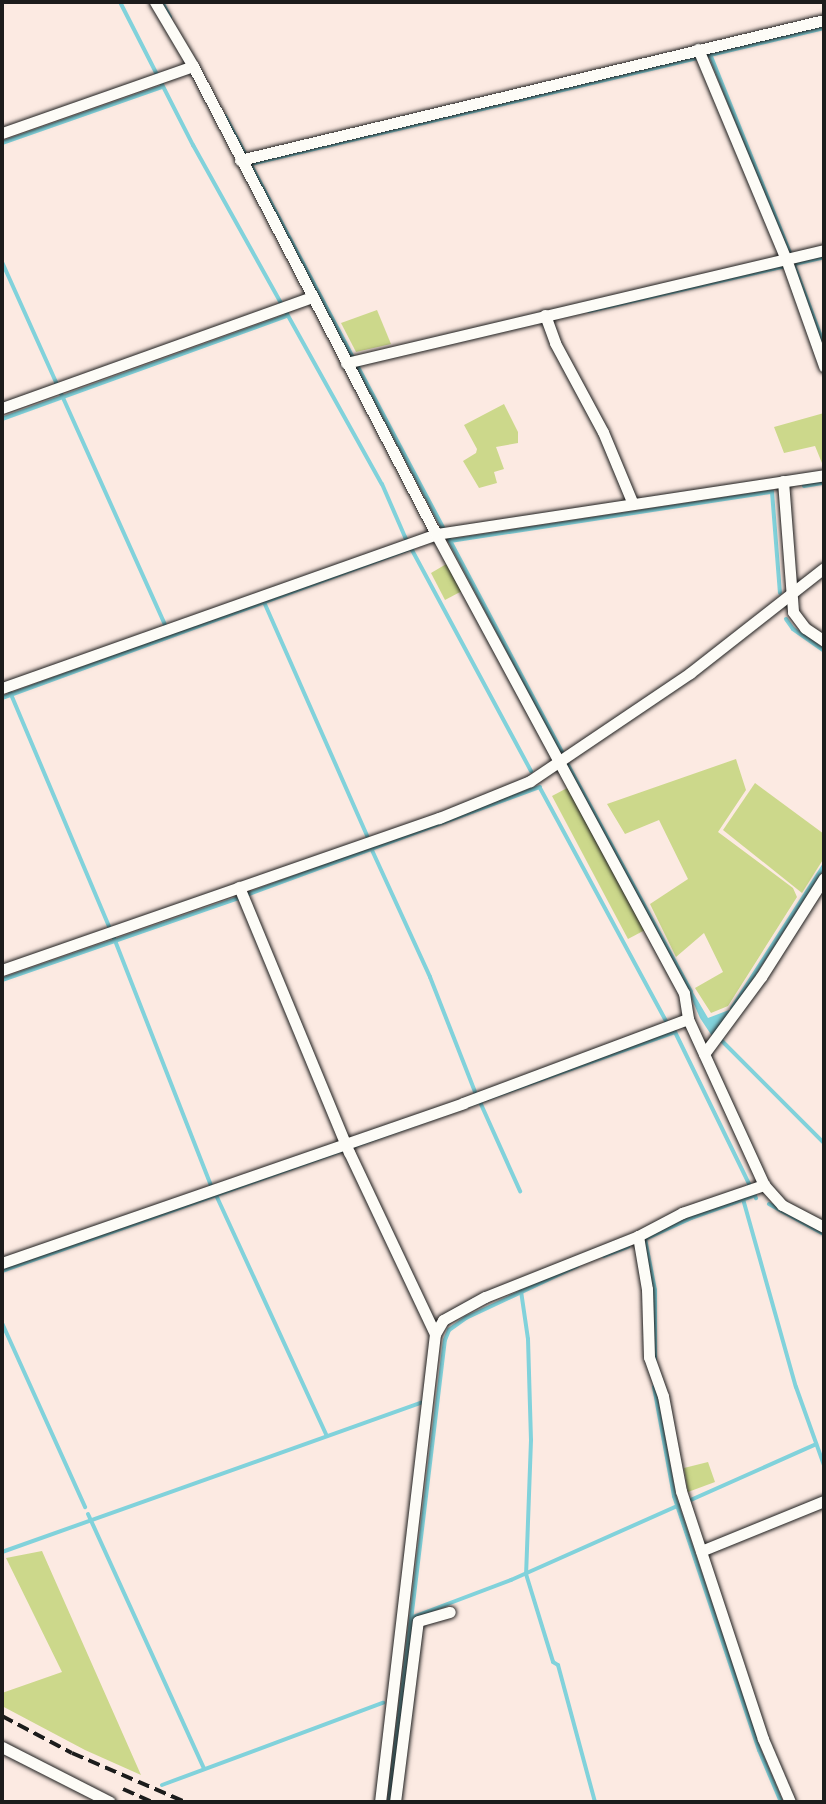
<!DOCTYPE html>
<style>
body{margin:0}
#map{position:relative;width:826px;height:1804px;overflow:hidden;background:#fceae2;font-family:"Comic Neue",sans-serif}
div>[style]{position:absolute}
.green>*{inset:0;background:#ccd88b}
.water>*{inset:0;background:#81d2db}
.stream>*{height:4px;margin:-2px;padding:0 2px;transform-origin:2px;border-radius:2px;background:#81d2db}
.roads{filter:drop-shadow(0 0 2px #1c1c1c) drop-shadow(0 0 2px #1c1c1c)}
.minor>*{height:11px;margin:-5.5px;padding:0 5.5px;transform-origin:5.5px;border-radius:5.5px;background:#fdfcf7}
.rail>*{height:4px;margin-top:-2px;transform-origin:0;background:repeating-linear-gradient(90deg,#1c1c1c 0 12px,transparent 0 18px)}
span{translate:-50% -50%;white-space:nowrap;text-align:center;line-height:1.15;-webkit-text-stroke:8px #fdfcf7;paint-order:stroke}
.frame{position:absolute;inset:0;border:4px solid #1c1c1c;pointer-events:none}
</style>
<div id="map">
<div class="green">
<div style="clip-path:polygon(377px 310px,391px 344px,356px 352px,341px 323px)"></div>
<div style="clip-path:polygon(504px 404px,518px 432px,518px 443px,496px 447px,504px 469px,494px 472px,497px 483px,479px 488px,463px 461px,476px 453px,477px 449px,464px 425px)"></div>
<div style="clip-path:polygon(824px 413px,824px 468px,815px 446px,784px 453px,774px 427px)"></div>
<div style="clip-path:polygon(448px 563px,462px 591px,445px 600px,431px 573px)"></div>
<div style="clip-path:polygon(736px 759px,746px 790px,718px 832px,793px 888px,797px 897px,728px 1006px,711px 1013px,695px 988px,723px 972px,704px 933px,676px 957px,650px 904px,688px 879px,659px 820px,625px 834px,607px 804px)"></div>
<div style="clip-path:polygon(755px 783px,824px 834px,824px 858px,802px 893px,723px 830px)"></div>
<div style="clip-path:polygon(569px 787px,645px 930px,628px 939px,552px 796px)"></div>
<div style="clip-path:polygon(708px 1462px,715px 1482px,688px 1492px,684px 1468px)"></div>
<div style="clip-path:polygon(42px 1551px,141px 1775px,85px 1750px,2px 1706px,2px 1693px,62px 1672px,6px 1558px)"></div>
</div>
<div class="water">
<div style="clip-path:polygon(691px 989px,708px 1018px,729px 1010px,732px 1012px,712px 1036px,700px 1018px,688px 990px)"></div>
</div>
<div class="stream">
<div style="left:120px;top:2px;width:161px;rotate:63deg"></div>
<div style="left:193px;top:145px;width:388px;rotate:60.9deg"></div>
<div style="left:382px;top:484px;width:58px;rotate:66.5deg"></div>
<div style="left:405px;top:537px;width:266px;rotate:61.7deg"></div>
<div style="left:162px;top:2px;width:17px;rotate:62deg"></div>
<div style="left:710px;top:54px;width:218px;rotate:68.1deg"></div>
<div style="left:225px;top:116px;width:720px;rotate:62.08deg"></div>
<div style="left:2px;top:143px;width:170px;rotate:-19.3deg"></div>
<div style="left:251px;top:164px;width:589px;rotate:-13.35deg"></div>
<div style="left:2px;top:262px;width:400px;rotate:65.8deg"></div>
<div style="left:794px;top:265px;width:85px;rotate:69.4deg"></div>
<div style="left:589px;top:311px;width:241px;rotate:-12.9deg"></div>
<div style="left:2px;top:419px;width:303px;rotate:-19.9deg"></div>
<div style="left:804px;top:486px;width:20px;rotate:-9deg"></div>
<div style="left:450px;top:541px;width:326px;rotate:-8.7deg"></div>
<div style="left:772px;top:492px;width:101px;rotate:85.5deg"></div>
<div style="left:264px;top:602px;width:256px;rotate:66.2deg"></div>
<div style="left:786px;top:619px;width:12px;rotate:55deg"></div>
<div style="left:793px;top:629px;width:38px;rotate:35deg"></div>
<div style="left:10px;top:692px;width:254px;rotate:67.1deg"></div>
<div style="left:2px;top:698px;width:437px;rotate:-20.1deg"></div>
<div style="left:568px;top:765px;width:258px;rotate:61.5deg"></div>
<div style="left:540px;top:788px;width:267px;rotate:61.6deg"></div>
<div style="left:371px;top:848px;width:142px;rotate:65.4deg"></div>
<div style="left:430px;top:977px;width:123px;rotate:68.6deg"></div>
<div style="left:249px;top:894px;width:310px;rotate:-20.2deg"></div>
<div style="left:114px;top:938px;width:265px;rotate:68.6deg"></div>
<div style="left:2px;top:980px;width:251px;rotate:-19.1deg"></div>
<div style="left:732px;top:1008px;width:170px;rotate:-57.2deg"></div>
<div style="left:718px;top:1037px;width:150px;rotate:45deg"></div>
<div style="left:480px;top:1102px;width:98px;rotate:65.8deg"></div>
<div style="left:216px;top:1195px;width:265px;rotate:65.3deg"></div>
<div style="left:743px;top:1199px;width:195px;rotate:74.3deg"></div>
<div style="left:796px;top:1387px;width:83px;rotate:70.3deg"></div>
<div style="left:769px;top:1204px;width:63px;rotate:28.6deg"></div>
<div style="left:645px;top:1239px;width:52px;rotate:78.9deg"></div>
<div style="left:655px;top:1290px;width:73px;rotate:90deg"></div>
<div style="left:645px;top:1239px;width:51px;rotate:-24.5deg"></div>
<div style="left:691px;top:1218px;width:66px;rotate:-19.5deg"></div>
<div style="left:604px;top:1256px;width:26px;rotate:-21deg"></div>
<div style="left:2px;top:1271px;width:714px;rotate:-19.55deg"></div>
<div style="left:675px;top:1032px;width:185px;rotate:64deg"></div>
<div style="left:521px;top:1291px;width:49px;rotate:81.7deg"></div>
<div style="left:528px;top:1339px;width:101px;rotate:88.3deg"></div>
<div style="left:531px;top:1440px;width:134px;rotate:92.1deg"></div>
<div style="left:526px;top:1574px;width:92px;rotate:72.9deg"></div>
<div style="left:553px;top:1662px;width:6px;rotate:31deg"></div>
<div style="left:558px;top:1665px;width:142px;rotate:74.9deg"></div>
<div style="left:2px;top:1323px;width:202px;rotate:65.7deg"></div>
<div style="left:654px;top:1387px;width:111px;rotate:79.6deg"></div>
<div style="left:674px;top:1496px;width:268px;rotate:71.5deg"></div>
<div style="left:759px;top:1750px;width:56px;rotate:67.1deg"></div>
<div style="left:88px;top:1514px;width:279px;rotate:65.5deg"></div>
<div style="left:2px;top:1552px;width:445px;rotate:-19.6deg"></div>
<div style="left:413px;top:1617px;width:105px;rotate:-20.7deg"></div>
<div style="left:511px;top:1580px;width:334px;rotate:-24deg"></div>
<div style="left:162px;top:1785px;width:236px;rotate:-20.4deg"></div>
<div style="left:389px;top:1802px;width:465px;rotate:-83.1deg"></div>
<div style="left:445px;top:1340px;width:11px;rotate:-68deg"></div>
<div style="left:449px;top:1330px;width:21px;rotate:-35deg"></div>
<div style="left:466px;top:1318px;width:123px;rotate:-25.1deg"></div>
</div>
<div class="roads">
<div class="minor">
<div style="left:155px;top:2px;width:74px;rotate:59.3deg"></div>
<div style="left:193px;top:66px;width:527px;rotate:62.56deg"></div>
<div style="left:436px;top:534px;width:522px;rotate:61.62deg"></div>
<div style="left:684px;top:993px;width:26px;rotate:81deg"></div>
<div style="left:688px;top:1019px;width:183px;rotate:65.4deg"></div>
<div style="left:764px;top:1185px;width:27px;rotate:48deg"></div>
<div style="left:782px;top:1205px;width:47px;rotate:27.6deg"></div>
<div style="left:698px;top:49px;width:228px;rotate:67.3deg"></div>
<div style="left:786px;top:259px;width:114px;rotate:70.4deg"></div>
<div style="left:2px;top:133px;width:202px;rotate:-19.3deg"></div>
<div style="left:240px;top:160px;width:601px;rotate:-13.48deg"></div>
<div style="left:545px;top:315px;width:30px;rotate:70deg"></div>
<div style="left:555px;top:343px;width:101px;rotate:61.7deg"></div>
<div style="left:603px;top:432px;width:78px;rotate:67.4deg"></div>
<div style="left:346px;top:363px;width:491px;rotate:-13.3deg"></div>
<div style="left:2px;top:408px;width:329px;rotate:-19.7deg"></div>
<div style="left:783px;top:481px;width:131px;rotate:85.6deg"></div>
<div style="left:793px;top:612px;width:20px;rotate:53deg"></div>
<div style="left:805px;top:628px;width:23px;rotate:34deg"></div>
<div style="left:2px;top:688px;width:461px;rotate:-19.5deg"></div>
<div style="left:436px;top:534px;width:392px;rotate:-8.6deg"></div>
<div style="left:239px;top:887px;width:287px;rotate:67.5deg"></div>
<div style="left:349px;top:1152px;width:201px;rotate:64.7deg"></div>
<div style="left:2px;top:970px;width:463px;rotate:-19.2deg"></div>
<div style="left:439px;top:818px;width:98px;rotate:-22.1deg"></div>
<div style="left:530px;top:781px;width:193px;rotate:-34deg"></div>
<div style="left:690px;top:673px;width:170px;rotate:-38.1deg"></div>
<div style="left:704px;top:1054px;width:96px;rotate:-53.5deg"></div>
<div style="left:761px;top:977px;width:117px;rotate:-57.5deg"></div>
<div style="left:638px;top:1236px;width:54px;rotate:80.4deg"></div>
<div style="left:647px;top:1289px;width:68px;rotate:88.3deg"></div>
<div style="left:649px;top:1357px;width:41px;rotate:70.3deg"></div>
<div style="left:663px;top:1396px;width:97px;rotate:79.3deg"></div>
<div style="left:681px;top:1491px;width:261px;rotate:71.7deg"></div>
<div style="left:763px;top:1739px;width:69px;rotate:66.8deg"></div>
<div style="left:2px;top:1263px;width:488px;rotate:-19.1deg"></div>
<div style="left:463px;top:1103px;width:240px;rotate:-20.5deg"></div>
<div style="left:701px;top:1551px;width:133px;rotate:-22.1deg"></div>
<div style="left:2px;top:1747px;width:121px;rotate:27deg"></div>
<div style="left:380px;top:1802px;width:471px;rotate:-83.3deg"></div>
<div style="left:435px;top:1334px;width:16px;rotate:-60deg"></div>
<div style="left:443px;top:1320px;width:48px;rotate:-28.7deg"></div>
<div style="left:485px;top:1297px;width:165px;rotate:-21.7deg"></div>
<div style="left:638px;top:1236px;width:50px;rotate:-27.6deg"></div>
<div style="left:682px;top:1213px;width:87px;rotate:-18.9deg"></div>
<div style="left:395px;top:1802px;width:182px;rotate:-82.8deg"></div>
<div style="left:418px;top:1621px;width:33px;rotate:-16deg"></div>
</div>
</div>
<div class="rail">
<div style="left:2px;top:1716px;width:79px;rotate:27.9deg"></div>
<div style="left:72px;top:1753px;width:123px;rotate:23.4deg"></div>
<div style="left:123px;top:1789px;width:32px;rotate:24deg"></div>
</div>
<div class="frame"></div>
</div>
